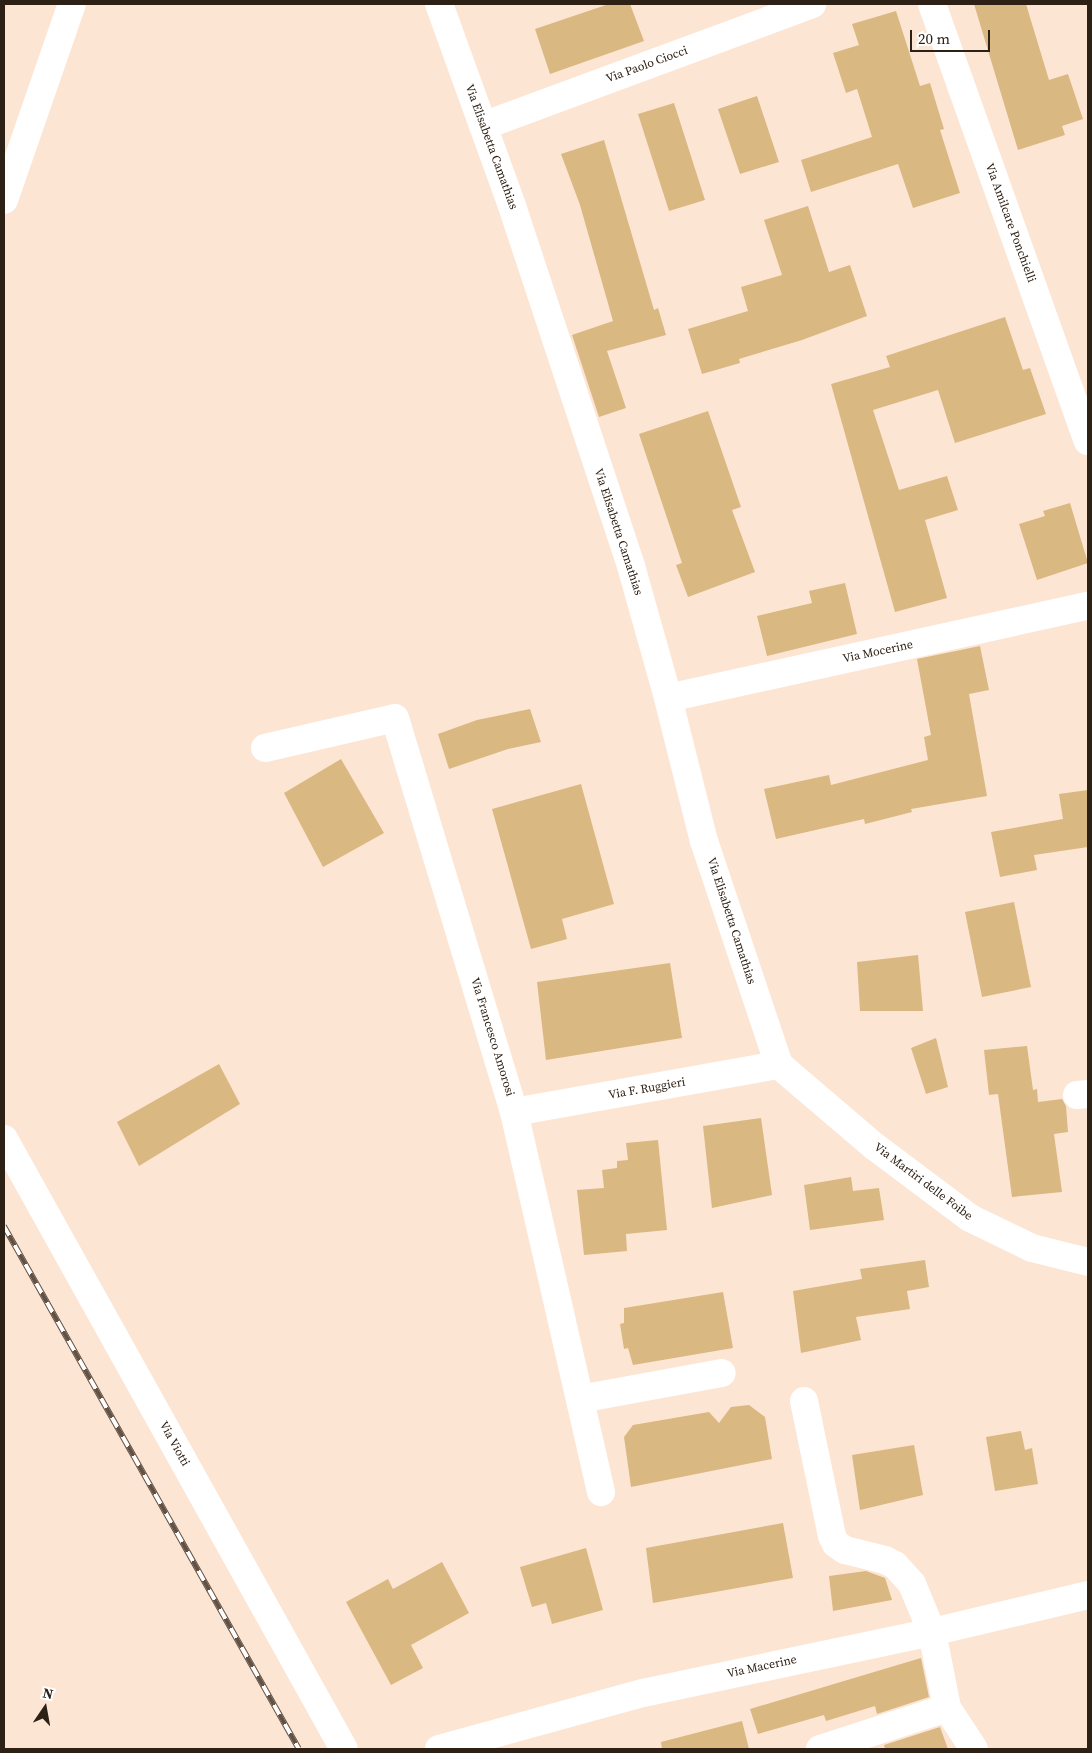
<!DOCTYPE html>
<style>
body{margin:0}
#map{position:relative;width:1092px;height:1753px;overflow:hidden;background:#fde5d4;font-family:"Source Serif 4",serif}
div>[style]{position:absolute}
.building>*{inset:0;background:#dab881}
.minor>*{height:28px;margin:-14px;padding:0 14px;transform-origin:14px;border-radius:14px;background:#fff}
.rail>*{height:5.5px;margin-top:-2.75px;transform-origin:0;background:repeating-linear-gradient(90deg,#fff 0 11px,#625245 0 22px);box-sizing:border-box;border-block:1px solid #625245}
span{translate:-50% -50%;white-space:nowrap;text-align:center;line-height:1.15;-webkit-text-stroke:4px #fff;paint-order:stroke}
.street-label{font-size:12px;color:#2d2015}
.frame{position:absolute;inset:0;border:5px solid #2d2015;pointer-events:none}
.north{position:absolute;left:20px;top:1683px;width:50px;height:50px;-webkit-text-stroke:4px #fff;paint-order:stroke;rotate:12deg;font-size:14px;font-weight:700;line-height:20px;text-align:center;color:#2d2015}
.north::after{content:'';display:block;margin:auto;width:18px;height:22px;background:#2d2015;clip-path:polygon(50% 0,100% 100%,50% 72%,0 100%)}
.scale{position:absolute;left:910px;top:30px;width:80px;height:22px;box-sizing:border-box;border:2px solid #2d2015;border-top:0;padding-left:6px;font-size:15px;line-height:18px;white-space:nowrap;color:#2d2015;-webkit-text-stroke:4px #fff;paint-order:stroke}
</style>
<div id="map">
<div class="building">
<div style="clip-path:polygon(609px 4px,630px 4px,644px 41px,550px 74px,535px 29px)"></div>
<div style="clip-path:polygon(974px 4px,1026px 4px,1049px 80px,1068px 74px,1083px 119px,1062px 126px,1065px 135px,1018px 150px)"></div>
<div style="clip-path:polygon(896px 11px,920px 86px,930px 83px,944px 129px,940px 130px,960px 193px,913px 208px,898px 164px,811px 192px,801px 160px,872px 137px,857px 89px,846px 93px,833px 53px,859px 45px,852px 24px)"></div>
<div style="clip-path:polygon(757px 96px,779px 162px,740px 174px,718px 109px)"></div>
<div style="clip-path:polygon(674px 103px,705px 200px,669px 211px,638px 114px)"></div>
<div style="clip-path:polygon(604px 140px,654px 310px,658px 308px,666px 335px,607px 351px,626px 408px,599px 417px,572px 335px,613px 321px,580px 205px,561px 154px)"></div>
<div style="clip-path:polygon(808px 206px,829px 272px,850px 265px,867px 316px,802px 340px,739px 359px,740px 363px,702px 374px,688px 329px,748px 311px,741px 287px,782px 275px,764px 220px)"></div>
<div style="clip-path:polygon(1005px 317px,1023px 370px,1030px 368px,1046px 414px,955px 443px,938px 390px,873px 410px,899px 490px,947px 476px,958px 510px,925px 520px,947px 598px,895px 612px,831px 384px,890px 367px,886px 356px)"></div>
<div style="clip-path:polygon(708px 411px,741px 507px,732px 510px,755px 572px,688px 597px,676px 565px,682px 563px,639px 434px)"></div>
<div style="clip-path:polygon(1070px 503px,1088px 563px,1037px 580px,1019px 524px,1045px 516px,1043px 511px)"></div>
<div style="clip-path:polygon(845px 583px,857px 634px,767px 656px,757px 616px,812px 603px,809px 591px)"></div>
<div style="clip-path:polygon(980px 646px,989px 690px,969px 694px,987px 796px,911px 809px,912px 812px,865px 824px,864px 819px,776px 839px,764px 789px,829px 775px,831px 785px,928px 760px,924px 737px,931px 735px,917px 659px)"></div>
<div style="clip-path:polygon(530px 709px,541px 742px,508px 749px,449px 769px,438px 734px,477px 720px)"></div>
<div style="clip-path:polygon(341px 759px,384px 833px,323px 867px,284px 793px)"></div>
<div style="clip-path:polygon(581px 784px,614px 904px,562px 919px,567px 939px,531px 949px,492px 809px)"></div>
<div style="clip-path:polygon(1088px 790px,1088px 847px,1034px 855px,1037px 870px,1000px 877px,991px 832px,1063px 819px,1059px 794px)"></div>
<div style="clip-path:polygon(1014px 902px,1031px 987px,982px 997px,965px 912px)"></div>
<div style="clip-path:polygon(918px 955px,923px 1011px,860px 1011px,857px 962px)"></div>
<div style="clip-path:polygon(670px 963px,682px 1038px,546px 1060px,537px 982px)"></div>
<div style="clip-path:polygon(936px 1038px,948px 1087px,926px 1094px,911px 1048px)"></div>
<div style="clip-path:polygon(1027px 1046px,1033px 1090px,1037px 1089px,1038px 1102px,1062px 1099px,1066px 1106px,1068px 1132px,1054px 1134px,1062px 1192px,1012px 1197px,998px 1094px,989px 1095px,984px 1050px)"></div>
<div style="clip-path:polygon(219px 1064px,240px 1104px,139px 1166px,117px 1122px)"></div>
<div style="clip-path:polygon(761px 1118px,772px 1195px,712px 1208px,703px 1126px)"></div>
<div style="clip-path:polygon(658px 1140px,667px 1230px,626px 1234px,627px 1251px,584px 1255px,577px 1190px,604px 1188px,602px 1170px,617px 1168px,617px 1161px,628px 1160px,626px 1143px)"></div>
<div style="clip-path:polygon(851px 1177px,853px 1191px,879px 1188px,884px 1220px,810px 1230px,804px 1185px)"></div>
<div style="clip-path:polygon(925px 1260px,929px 1287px,907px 1291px,910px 1309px,856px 1317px,861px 1340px,801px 1353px,793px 1291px,862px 1279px,860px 1269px)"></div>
<div style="clip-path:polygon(723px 1292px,733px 1348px,633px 1365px,628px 1348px,624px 1349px,620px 1324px,624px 1323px,624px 1308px)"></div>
<div style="clip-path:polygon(749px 1405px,765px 1417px,772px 1459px,631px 1487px,624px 1437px,633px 1425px,709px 1412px,719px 1423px,731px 1407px)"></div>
<div style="clip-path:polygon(1021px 1431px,1025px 1450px,1032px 1448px,1038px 1484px,995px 1491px,986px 1437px)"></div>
<div style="clip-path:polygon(914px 1445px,923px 1495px,860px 1510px,852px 1455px)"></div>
<div style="clip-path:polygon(783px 1523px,793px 1578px,653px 1603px,646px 1548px)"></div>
<div style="clip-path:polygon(586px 1548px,603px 1610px,552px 1624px,546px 1603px,532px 1607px,520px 1567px)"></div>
<div style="clip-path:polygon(442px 1562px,469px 1613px,411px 1645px,423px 1668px,391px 1685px,346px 1602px,388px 1579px,393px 1589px)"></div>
<div style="clip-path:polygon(866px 1571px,885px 1578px,892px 1600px,833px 1611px,829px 1576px)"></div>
<div style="clip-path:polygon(921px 1658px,929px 1697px,877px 1714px,875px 1706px,826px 1721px,824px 1715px,758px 1734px,750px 1709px)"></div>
<div style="clip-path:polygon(742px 1721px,749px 1749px,662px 1749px,661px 1742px)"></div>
<div style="clip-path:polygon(940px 1727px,948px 1749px,885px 1749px,884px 1745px)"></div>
</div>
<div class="minor">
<div style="left:439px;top:4px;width:215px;rotate:70.1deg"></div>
<div style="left:512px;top:206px;width:379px;rotate:71.7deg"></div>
<div style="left:631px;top:566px;width:137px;rotate:74.3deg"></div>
<div style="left:668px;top:698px;width:147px;rotate:75.9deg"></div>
<div style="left:704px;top:841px;width:236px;rotate:71.5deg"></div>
<div style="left:932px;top:4px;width:464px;rotate:70.4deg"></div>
<div style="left:483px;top:126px;width:351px;rotate:-20.3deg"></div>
<div style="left:4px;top:200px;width:207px;rotate:-70.9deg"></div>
<div style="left:668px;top:698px;width:430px;rotate:-12.4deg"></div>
<div style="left:265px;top:748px;width:133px;rotate:-13deg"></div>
<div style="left:395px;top:718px;width:412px;rotate:73.2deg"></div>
<div style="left:514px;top:1112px;width:390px;rotate:77.1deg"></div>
<div style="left:779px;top:1065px;width:125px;rotate:40.5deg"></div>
<div style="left:874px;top:1146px;width:120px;rotate:36.9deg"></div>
<div style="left:970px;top:1218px;width:69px;rotate:25.8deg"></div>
<div style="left:1032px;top:1248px;width:58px;rotate:14deg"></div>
<div style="left:1077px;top:1095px;width:11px;rotate:-5deg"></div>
<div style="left:514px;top:1112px;width:269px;rotate:-10.1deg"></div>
<div style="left:4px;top:1139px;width:698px;rotate:60.87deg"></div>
<div style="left:580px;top:1399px;width:144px;rotate:-10.4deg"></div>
<div style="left:804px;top:1401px;width:138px;rotate:78.3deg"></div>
<div style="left:832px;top:1536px;width:9px;rotate:63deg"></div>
<div style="left:836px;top:1544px;width:11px;rotate:34deg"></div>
<div style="left:845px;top:1550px;width:41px;rotate:14deg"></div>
<div style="left:885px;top:1560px;width:11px;rotate:27deg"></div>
<div style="left:895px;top:1565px;width:25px;rotate:48deg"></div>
<div style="left:912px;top:1584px;width:52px;rotate:67.4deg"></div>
<div style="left:932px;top:1632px;width:77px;rotate:78.8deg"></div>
<div style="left:947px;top:1708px;width:49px;rotate:56.6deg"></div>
<div style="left:439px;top:1749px;width:212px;rotate:-15.4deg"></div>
<div style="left:643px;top:1693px;width:295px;rotate:-11.9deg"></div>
<div style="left:932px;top:1632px;width:160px;rotate:-13.3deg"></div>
<div style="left:820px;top:1749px;width:133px;rotate:-17.9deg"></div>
</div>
<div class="rail">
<div style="left:4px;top:1226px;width:600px;rotate:60.57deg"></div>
</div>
<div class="street-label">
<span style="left:647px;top:65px;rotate:-20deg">Via Paolo Ciocci</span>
<span style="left:491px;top:147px;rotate:70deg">Via Elisabetta Camathias</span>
<span style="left:1010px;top:223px;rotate:70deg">Via Amilcare Ponchielli</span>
<span style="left:618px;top:532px;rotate:72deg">Via Elisabetta Camathias</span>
<span style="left:878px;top:652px;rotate:-12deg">Via Mocerine</span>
<span style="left:731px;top:921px;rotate:72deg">Via Elisabetta Camathias</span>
<span style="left:492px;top:1037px;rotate:73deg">Via Francesco Amorosi</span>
<span style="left:647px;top:1089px;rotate:-10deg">Via F. Ruggieri</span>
<span style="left:923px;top:1182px;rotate:37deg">Via Martiri delle Foibe</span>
<span style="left:174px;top:1444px;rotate:61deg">Via Viotti</span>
<span style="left:762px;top:1667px;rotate:-12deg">Via Macerine</span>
</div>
<div class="frame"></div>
<div class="north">N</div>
<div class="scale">20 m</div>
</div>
